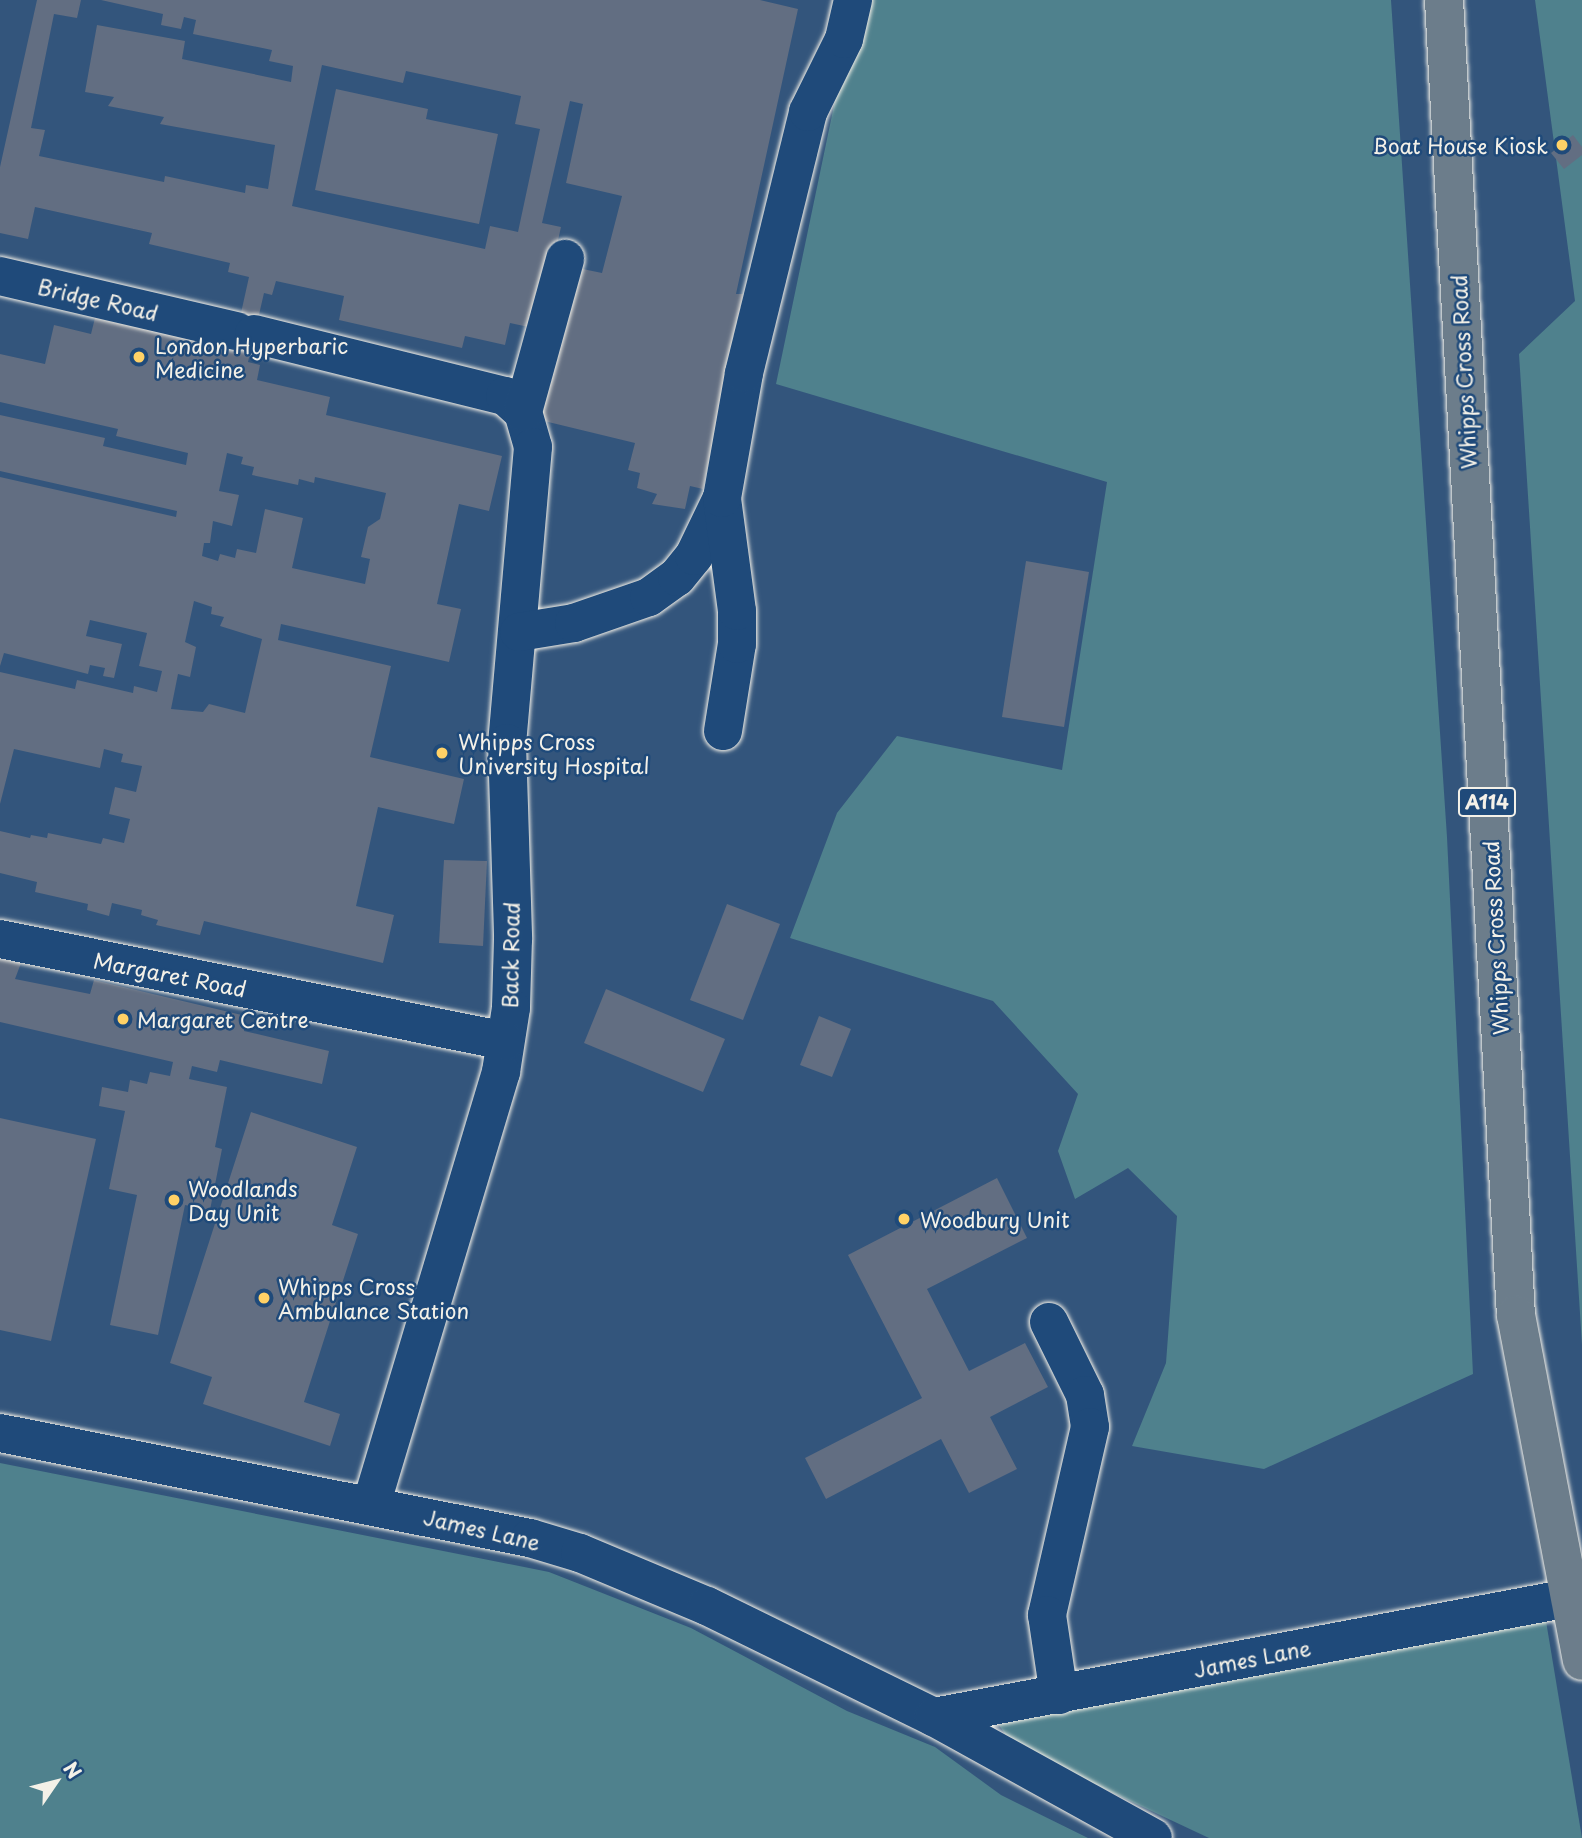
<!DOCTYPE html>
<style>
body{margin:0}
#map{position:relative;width:1582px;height:1838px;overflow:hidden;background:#33557c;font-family:"Playpen Sans",sans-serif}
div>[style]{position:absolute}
.green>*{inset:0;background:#4f818d}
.building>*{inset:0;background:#626e82}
.roads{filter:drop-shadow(0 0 2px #f4f1e8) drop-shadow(0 0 2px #f4f1e8)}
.minor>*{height:38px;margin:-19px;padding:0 19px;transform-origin:19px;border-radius:19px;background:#1f4a7a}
.major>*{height:38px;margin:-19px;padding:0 19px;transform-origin:19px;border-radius:19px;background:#6c7d8b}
.dots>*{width:19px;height:19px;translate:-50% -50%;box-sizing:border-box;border:4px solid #1f4a7a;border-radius:50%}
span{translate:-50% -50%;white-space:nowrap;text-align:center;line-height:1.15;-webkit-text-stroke:5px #1f4a7a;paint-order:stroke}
.shield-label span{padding:2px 5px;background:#1f4a7a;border:2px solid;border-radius:5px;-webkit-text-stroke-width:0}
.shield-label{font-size:19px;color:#f4f1e8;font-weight:700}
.poi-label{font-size:21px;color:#f4f1e8}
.right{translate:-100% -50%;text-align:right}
.left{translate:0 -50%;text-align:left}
.street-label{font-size:21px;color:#f4f1e8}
.north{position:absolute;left:21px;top:1747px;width:70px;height:70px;-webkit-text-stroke:5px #1f4a7a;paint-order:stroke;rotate:55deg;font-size:19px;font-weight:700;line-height:28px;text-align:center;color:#f4f1e8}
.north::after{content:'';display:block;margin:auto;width:24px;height:32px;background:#f4f1e8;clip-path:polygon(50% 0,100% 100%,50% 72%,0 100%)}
</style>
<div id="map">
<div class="green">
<div style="clip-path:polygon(856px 0,1391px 0,1447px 837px,1473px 1374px,1264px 1469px,1132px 1446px,1166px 1363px,1177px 1216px,1128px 1168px,1075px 1199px,1058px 1151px,1078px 1094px,993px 1001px,790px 938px,837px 813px,897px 736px,1062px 770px,1107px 482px,776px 384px)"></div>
<div style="clip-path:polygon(1535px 0,1582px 0,1582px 1345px,1519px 354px,1575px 301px)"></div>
<div style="clip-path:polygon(0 1463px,549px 1572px,691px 1628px,847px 1711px,935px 1747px,1001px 1795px,1088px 1838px,0 1838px)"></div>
<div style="clip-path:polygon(1545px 1615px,1582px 1838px,1209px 1838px,1013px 1746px,999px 1725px,1009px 1716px)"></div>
</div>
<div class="building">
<div style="clip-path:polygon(evenodd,37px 0,81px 0,77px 18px,54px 14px,31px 128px,45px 130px,39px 156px,164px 182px,165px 176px,245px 193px,246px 185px,268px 189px,275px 145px,160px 124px,164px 117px,108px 106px,114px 97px,85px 92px,97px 25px,185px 41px,182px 59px,291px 82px,293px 66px,269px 61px,272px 50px,193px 34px,196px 20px,184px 17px,181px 29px,161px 25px,163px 14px,101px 0,760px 0,798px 9px,736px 294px,743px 294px,703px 489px,690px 486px,685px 509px,652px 504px,657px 494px,637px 488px,640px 473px,628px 470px,635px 443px,540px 420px,578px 268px,602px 273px,622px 196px,566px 183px,583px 104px,570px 101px,542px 223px,561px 227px,538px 329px,510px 323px,505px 345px,465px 336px,462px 348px,339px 320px,344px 296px,276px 281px,272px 295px,264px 293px,248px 362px,260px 365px,257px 380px,330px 397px,326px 415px,502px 456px,489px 511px,459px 504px,437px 604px,461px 609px,449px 662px,281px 624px,278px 640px,391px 666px,370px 757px,464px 779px,454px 824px,378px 807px,356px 906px,394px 915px,383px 963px,204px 921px,200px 935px,156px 925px,158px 920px,141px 915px,142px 910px,112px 903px,109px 916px,87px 910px,88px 904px,35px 892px,37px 882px,0 873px,0 831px,30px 838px,31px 835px,47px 838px,48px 833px,101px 844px,103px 838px,124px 843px,130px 819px,109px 814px,115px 787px,136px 792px,142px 766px,121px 762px,123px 754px,104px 749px,100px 768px,14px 749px,0 804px,0 672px,75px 689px,77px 680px,133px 693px,134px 686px,157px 692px,162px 671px,139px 666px,147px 633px,90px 620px,86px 636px,122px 644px,114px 678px,103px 676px,105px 668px,90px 665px,88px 674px,4px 653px,0 666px,0 477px,176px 517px,177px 511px,0 471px,0 415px,105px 438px,103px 446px,186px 465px,188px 453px,116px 436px,118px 429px,0 402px,0 354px,45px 364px,54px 325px,91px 334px,95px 318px,233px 349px,249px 277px,228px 272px,230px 263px,149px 244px,152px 233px,35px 207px,28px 239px,0 233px,0 167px,37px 0,322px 65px,403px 83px,406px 71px,521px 96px,515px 124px,540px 129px,518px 232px,490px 226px,485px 249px,292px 206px,322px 65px,37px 0,227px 453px,243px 457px,241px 464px,254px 467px,252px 475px,298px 485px,299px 479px,314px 483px,315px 477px,386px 493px,380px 519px,368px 527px,361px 557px,370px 559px,365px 584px,292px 568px,303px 518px,265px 509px,256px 553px,237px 549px,235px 558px,220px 554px,218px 561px,202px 556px,204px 543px,210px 543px,213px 521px,232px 526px,239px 495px,219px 491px,227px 453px,37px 0,194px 601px,212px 607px,211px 614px,224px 617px,220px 626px,262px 639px,245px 713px,209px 704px,203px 712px,171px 709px,178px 674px,190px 677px,196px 647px,185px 642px,194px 601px)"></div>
<div style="clip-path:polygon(336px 89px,428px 109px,426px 119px,498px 134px,479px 224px,315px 190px)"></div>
<div style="clip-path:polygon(1573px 135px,1582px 147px,1582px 155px,1564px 169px,1551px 153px)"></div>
<div style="clip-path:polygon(1026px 561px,1089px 572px,1064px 727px,1002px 717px)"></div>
<div style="clip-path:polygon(444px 860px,487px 861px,483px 946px,439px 943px)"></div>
<div style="clip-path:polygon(727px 904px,780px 924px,743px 1020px,690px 1000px)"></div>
<div style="clip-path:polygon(0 959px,21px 963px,15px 979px,90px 994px,94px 980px,246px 1016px,244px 1031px,329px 1051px,322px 1084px,220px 1060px,217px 1072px,192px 1066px,189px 1079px,227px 1087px,215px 1147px,222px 1149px,210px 1210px,185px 1205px,158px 1335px,110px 1325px,137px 1195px,109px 1189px,125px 1111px,99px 1106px,102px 1087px,128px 1092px,130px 1080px,147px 1084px,150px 1072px,170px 1076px,173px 1062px,0 1022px)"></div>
<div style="clip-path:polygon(606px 989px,725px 1039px,703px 1092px,584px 1043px)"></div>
<div style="clip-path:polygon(819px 1016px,851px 1029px,832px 1077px,800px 1065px)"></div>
<div style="clip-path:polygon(251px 1112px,357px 1147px,332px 1225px,358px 1234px,304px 1402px,340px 1414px,330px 1446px,203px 1404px,212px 1377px,170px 1363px)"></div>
<div style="clip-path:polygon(0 1118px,96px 1139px,51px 1341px,0 1330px)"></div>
<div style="clip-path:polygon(997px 1178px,1027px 1238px,927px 1289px,969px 1371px,1025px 1343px,1048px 1387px,990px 1417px,1017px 1469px,969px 1493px,941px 1439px,826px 1499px,805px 1458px,922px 1398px,848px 1255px)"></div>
</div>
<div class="roads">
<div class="minor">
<div style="left:0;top:276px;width:243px;rotate:13.1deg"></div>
<div style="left:254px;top:334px;width:259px;rotate:13.9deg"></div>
<div style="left:505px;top:396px;width:24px;rotate:42deg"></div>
<div style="left:523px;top:412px;width:36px;rotate:74deg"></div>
<div style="left:533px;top:447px;width:297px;rotate:95deg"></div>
<div style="left:507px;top:743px;width:196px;rotate:88.2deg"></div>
<div style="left:513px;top:939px;width:69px;rotate:91.7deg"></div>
<div style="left:511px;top:1008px;width:65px;rotate:98.9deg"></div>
<div style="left:501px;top:1072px;width:452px;rotate:106.7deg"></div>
<div style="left:523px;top:412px;width:159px;rotate:-74.6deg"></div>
<div style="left:519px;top:632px;width:56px;rotate:-9.3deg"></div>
<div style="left:574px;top:623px;width:79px;rotate:-19.1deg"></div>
<div style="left:649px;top:597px;width:34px;rotate:-36deg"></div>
<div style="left:677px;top:577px;width:27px;rotate:-51deg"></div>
<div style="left:694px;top:556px;width:64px;rotate:-64.2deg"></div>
<div style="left:723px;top:731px;width:88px;rotate:-80.9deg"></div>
<div style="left:737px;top:644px;width:33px;rotate:-90deg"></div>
<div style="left:737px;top:611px;width:114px;rotate:-97.6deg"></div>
<div style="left:722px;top:498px;width:127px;rotate:-80deg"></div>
<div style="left:744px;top:373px;width:269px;rotate:-76.2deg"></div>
<div style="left:808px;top:112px;width:81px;rotate:-63.7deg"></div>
<div style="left:844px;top:39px;width:40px;rotate:-77deg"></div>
<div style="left:0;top:939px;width:515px;rotate:11.42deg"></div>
<div style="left:1049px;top:1322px;width:81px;rotate:63.7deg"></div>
<div style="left:1085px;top:1395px;width:32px;rotate:81deg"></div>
<div style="left:1090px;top:1427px;width:193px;rotate:102.9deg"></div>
<div style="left:1047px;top:1615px;width:81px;rotate:81.5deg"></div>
<div style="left:0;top:1433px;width:540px;rotate:11.21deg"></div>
<div style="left:530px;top:1538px;width:52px;rotate:16.7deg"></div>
<div style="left:580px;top:1553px;width:138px;rotate:22.7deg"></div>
<div style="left:707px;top:1606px;width:253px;rotate:26.1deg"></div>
<div style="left:934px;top:1717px;width:250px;rotate:28.9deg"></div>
<div style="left:934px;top:1717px;width:646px;rotate:-10.61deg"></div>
</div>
<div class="major">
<div style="left:1444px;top:0;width:1317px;rotate:86.87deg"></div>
<div style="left:1516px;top:1315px;width:352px;rotate:79.2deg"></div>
</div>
</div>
<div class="dots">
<div style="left:1562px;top:145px;background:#ffd166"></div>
<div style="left:139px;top:357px;background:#ffd166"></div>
<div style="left:442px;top:753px;background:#ffd166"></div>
<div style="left:123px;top:1019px;background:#ffd166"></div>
<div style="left:174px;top:1200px;background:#ffd166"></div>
<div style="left:904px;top:1219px;background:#ffd166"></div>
<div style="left:264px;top:1298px;background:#ffd166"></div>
</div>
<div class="shield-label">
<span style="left:1487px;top:802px">A114</span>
</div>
<div class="poi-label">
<span class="right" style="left:1548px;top:145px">Boat House Kiosk</span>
<span class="left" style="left:155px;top:357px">London Hyperbaric<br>Medicine</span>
<span class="left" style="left:458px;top:753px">Whipps Cross<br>University Hospital</span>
<span class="left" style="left:137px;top:1019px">Margaret Centre</span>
<span class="left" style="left:188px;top:1200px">Woodlands<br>Day Unit</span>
<span class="left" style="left:920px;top:1219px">Woodbury Unit</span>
<span class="left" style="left:278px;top:1298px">Whipps Cross<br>Ambulance Station</span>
</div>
<div class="street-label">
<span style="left:98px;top:299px;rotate:13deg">Bridge Road</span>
<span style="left:1463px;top:372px;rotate:-93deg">Whipps Cross Road</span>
<span style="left:1495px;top:938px;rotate:-93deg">Whipps Cross Road</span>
<span style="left:510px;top:955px;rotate:-89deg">Back Road</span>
<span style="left:170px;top:974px;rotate:11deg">Margaret Road</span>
<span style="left:482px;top:1529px;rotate:13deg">James Lane</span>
<span style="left:1252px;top:1658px;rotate:-11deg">James Lane</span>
</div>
<div class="north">N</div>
</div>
